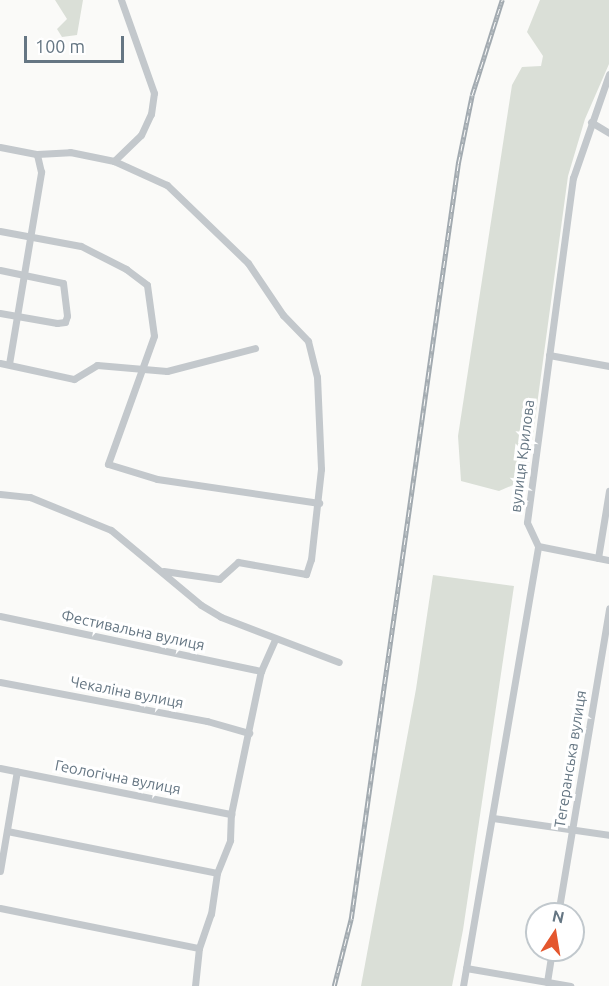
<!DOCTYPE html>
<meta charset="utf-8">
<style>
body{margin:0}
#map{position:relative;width:609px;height:986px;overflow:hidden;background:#fafaf8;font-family:Ubuntu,sans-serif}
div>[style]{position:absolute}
.green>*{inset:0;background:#dadfd7}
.minor>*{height:7px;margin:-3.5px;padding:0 3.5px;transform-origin:3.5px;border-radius:3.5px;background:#c3c8cc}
.rail>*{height:4.5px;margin-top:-2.25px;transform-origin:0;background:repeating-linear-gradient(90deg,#fff 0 7px,#a2aab0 0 14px);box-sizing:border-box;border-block:2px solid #a2aab0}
span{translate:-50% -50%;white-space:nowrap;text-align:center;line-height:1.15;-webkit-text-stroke:6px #fff;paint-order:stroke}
.street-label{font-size:15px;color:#657683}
.north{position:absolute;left:525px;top:902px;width:60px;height:60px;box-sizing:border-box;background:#fff;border:2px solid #c1c8cd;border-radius:50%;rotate:12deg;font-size:16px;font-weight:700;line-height:24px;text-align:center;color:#657683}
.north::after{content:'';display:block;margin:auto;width:21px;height:27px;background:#e4572e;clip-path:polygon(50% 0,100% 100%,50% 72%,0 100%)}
.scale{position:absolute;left:24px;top:36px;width:100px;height:27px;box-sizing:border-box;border:3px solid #657683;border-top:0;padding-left:8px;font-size:18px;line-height:21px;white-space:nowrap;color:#657683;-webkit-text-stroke:4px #fff;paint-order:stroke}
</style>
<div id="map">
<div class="green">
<div style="clip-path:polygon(55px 0,83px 0,77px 35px,62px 37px,57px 29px,67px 19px)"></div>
<div style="clip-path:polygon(540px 0,609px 0,609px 64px,585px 119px,568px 176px,527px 479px,499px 491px,461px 481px,458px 436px,512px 85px,522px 67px,541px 66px,543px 56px,527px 32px)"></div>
<div style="clip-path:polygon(433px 575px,514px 586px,463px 930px,452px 986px,361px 986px,416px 689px)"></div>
</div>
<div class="minor">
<div style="left:591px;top:122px;width:21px;rotate:31deg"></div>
<div style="left:0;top:147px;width:38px;rotate:11deg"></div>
<div style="left:37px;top:154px;width:33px;rotate:-3deg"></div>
<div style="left:70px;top:152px;width:45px;rotate:11.6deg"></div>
<div style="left:114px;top:161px;width:58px;rotate:24.4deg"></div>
<div style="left:167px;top:185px;width:112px;rotate:43.9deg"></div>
<div style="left:248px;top:263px;width:63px;rotate:56.1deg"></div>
<div style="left:283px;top:315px;width:36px;rotate:46deg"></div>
<div style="left:308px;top:341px;width:37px;rotate:76deg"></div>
<div style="left:317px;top:377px;width:92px;rotate:87.5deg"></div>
<div style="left:321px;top:469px;width:91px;rotate:96.3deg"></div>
<div style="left:311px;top:559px;width:16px;rotate:108deg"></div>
<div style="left:306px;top:574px;width:69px;rotate:-170deg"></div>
<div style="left:238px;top:562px;width:25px;rotate:138deg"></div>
<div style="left:219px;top:579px;width:56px;rotate:-171.7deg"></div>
<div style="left:114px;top:161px;width:37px;rotate:-44deg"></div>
<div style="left:141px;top:135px;width:23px;rotate:-65deg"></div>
<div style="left:151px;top:114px;width:21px;rotate:-82deg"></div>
<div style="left:154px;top:93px;width:99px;rotate:-109.5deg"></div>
<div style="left:0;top:231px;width:82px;rotate:10.5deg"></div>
<div style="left:81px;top:246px;width:51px;rotate:27.1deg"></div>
<div style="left:126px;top:269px;width:26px;rotate:37deg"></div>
<div style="left:147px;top:285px;width:51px;rotate:82.2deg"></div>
<div style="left:154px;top:336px;width:136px;rotate:109.8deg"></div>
<div style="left:108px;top:464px;width:51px;rotate:17deg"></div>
<div style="left:157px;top:479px;width:164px;rotate:8.4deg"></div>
<div style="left:0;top:270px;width:64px;rotate:11.7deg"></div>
<div style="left:63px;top:283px;width:33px;rotate:83deg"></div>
<div style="left:67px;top:316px;width:6px;rotate:108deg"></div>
<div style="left:65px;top:322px;width:8px;rotate:173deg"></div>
<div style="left:57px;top:323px;width:58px;rotate:-170deg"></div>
<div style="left:549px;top:355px;width:61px;rotate:10.4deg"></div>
<div style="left:0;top:363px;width:76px;rotate:12.2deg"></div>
<div style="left:74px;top:379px;width:27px;rotate:-31deg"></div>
<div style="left:97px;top:365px;width:70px;rotate:4.9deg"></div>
<div style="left:167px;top:371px;width:91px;rotate:-14.6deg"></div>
<div style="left:9px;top:364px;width:195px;rotate:-80.5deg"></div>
<div style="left:41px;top:172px;width:18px;rotate:-103deg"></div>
<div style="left:0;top:494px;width:30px;rotate:6deg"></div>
<div style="left:30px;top:497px;width:87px;rotate:22.2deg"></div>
<div style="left:111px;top:530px;width:117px;rotate:39.8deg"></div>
<div style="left:201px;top:605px;width:23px;rotate:31deg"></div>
<div style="left:221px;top:617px;width:126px;rotate:20.9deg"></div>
<div style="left:538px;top:546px;width:72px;rotate:11.2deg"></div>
<div style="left:598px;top:558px;width:68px;rotate:-80.7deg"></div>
<div style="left:0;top:616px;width:267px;rotate:11.9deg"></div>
<div style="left:0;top:682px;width:211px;rotate:10.7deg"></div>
<div style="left:207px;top:721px;width:44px;rotate:15.9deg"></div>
<div style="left:0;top:768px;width:236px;rotate:11.3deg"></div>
<div style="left:493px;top:818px;width:117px;rotate:8.3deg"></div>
<div style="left:7px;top:831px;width:214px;rotate:11.3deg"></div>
<div style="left:0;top:871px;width:101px;rotate:-80.4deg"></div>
<div style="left:0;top:908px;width:203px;rotate:11.4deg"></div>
<div style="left:558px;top:914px;width:310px;rotate:-80.5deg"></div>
<div style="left:466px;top:968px;width:106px;rotate:9.8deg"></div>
<div style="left:547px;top:982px;width:32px;rotate:-81deg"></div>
<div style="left:195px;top:986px;width:38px;rotate:-84deg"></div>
<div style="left:199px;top:948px;width:36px;rotate:-71deg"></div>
<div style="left:211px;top:914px;width:41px;rotate:-81.7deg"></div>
<div style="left:217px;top:873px;width:35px;rotate:-68deg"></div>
<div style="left:230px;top:840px;width:26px;rotate:-88deg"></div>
<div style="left:231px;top:814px;width:146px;rotate:-78.2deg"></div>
<div style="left:261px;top:671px;width:34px;rotate:-66deg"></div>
<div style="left:463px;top:986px;width:446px;rotate:-80.3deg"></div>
<div style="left:538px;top:546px;width:26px;rotate:-115deg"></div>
<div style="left:527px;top:522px;width:347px;rotate:-82.4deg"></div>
<div style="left:573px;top:178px;width:110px;rotate:-70.9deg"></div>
</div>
<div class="rail">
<div style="left:334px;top:986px;width:69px;rotate:-75.8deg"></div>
<div style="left:351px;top:919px;width:763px;rotate:-81.93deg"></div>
<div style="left:458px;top:164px;width:70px;rotate:-78.5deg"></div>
<div style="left:472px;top:95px;width:100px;rotate:-72.5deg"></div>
</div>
<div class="street-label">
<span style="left:522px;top:456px;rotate:-83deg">вулиця Крилова</span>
<span style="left:133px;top:630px;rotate:12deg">Фестивальна вулиця</span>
<span style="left:127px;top:692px;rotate:11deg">Чекаліна вулиця</span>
<span style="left:570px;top:759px;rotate:-81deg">Тегеранська вулиця</span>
<span style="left:118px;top:777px;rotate:11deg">Геологічна вулиця</span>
</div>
<div class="north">N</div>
<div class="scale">100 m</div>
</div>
